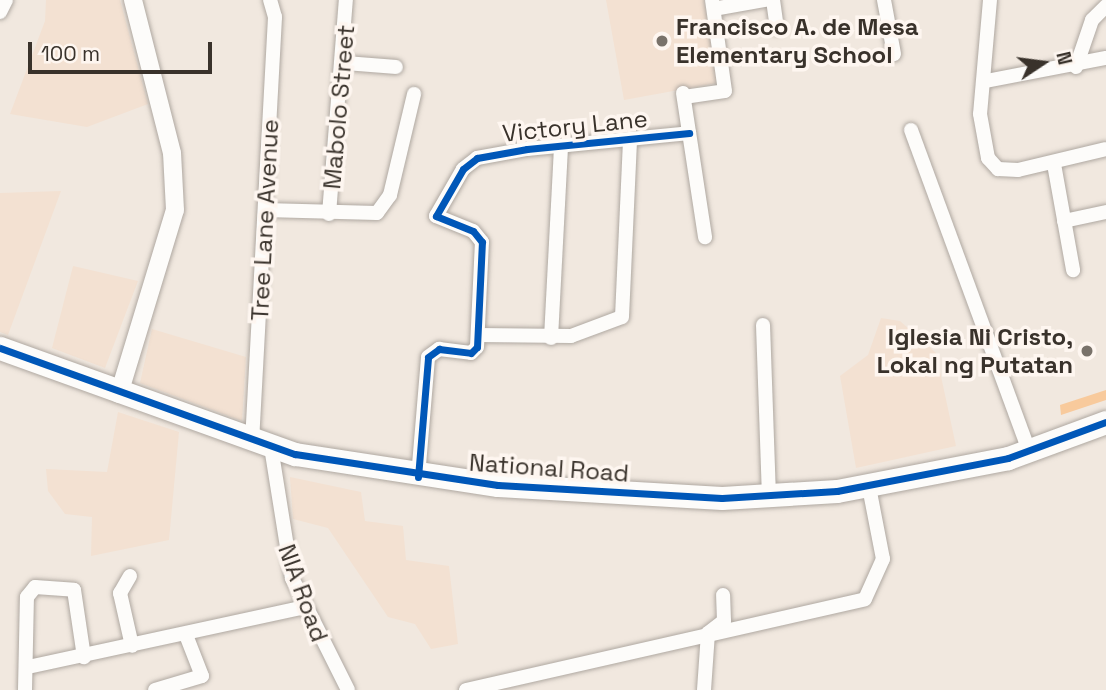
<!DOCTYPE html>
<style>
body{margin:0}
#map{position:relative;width:1106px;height:690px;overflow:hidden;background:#f1e8df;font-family:"Space Grotesk",sans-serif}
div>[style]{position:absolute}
.built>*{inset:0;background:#f3e1d2}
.green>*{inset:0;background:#f8ca9c}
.roads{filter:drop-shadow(0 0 2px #afa8a1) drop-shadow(0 0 2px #afa8a1)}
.minor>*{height:14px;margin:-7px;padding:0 7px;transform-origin:7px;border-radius:7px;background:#fdfcfa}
.tertiary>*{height:18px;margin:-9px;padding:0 9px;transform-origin:9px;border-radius:9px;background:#fdfcfa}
.trunk>*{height:23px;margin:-11.5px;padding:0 11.5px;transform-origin:11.5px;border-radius:11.5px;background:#fdfcfa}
.cycleway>*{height:7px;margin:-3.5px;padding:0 3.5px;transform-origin:3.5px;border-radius:3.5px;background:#0057b8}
.dots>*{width:19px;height:19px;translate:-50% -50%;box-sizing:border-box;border:4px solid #fef6f0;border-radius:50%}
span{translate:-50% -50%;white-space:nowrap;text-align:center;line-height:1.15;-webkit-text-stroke:7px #fef6f0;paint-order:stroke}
.poi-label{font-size:24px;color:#39322b;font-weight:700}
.left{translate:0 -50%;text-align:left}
.right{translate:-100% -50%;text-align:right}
.street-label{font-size:24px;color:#39322b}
.north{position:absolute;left:1008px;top:28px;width:70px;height:70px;-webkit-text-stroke:5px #fef6f0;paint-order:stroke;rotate:77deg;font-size:19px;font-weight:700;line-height:28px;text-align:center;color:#39322b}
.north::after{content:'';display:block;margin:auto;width:24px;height:32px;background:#39322b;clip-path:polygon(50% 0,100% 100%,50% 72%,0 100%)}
.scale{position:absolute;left:28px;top:42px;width:184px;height:32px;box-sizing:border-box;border:4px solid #39322b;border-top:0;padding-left:9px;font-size:21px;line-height:24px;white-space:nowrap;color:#39322b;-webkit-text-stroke:5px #fef6f0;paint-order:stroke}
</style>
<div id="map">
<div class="built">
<div style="clip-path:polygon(46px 0,120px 0,148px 104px,87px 127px,10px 114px,45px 21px)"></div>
<div style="clip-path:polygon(606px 0,704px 0,717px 83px,624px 100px)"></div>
<div style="clip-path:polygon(61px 191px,8px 335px,0 332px,0 193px)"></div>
<div style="clip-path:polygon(73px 266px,138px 281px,105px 368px,52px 348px)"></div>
<div style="clip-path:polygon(881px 318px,900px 321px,936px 353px,956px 446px,856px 468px,840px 376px,868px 355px)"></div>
<div style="clip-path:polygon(152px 329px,246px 357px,242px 421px,140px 383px)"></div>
<div style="clip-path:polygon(118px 412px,179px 432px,169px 540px,91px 556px,92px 517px,65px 514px,48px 491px,46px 469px,107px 472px)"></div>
<div style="clip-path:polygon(290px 477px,361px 492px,365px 521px,403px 526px,406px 560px,449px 566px,458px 644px,431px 649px,415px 624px,388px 617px,328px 528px,293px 519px)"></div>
</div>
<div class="green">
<div style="clip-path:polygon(1106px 390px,1106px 400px,1061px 415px,1060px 405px)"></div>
</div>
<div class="roads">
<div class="minor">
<div style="left:773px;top:0;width:28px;rotate:82deg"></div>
<div style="left:884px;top:0;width:55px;rotate:79.5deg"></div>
<div style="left:990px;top:0;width:114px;rotate:95deg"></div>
<div style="left:980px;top:114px;width:45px;rotate:79.7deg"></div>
<div style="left:988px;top:158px;width:15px;rotate:48deg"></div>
<div style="left:998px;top:169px;width:20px;rotate:3deg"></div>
<div style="left:1018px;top:170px;width:90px;rotate:-13.4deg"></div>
<div style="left:719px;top:8px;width:47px;rotate:-9.9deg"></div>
<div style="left:0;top:12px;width:13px;rotate:-63deg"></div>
<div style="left:346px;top:63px;width:50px;rotate:4.6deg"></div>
<div style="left:1076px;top:67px;width:50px;rotate:-71.2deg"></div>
<div style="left:1092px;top:20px;width:20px;rotate:-45deg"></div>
<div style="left:986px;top:81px;width:122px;rotate:-10.9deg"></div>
<div style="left:683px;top:93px;width:146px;rotate:81.3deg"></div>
<div style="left:684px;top:97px;width:41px;rotate:-8.3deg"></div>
<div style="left:725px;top:91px;width:92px;rotate:-98.1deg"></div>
<div style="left:911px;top:130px;width:341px;rotate:69.8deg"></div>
<div style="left:1054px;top:164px;width:108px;rotate:79.8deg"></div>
<div style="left:265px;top:210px;width:112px;rotate:1.5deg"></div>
<div style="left:377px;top:213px;width:22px;rotate:-54deg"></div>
<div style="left:390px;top:195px;width:104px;rotate:-76.6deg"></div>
<div style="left:329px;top:214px;width:215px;rotate:-85.5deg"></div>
<div style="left:1064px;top:221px;width:43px;rotate:-12.1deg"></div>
<div style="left:763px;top:325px;width:172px;rotate:88deg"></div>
<div style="left:478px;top:335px;width:93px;rotate:0.6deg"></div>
<div style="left:571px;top:336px;width:54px;rotate:-20.4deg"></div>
<div style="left:622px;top:317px;width:178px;rotate:-87.4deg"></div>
<div style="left:551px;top:338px;width:192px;rotate:-87deg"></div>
<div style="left:252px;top:442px;width:426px;rotate:-86.9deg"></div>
<div style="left:275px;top:17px;width:18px;rotate:-106deg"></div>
<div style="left:271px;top:447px;width:133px;rotate:80.9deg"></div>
<div style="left:292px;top:578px;width:125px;rotate:63.4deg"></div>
<div style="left:418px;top:477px;width:120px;rotate:-85.2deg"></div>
<div style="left:428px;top:357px;width:14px;rotate:-36deg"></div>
<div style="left:439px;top:349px;width:32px;rotate:7deg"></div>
<div style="left:471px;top:353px;width:8px;rotate:-45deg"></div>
<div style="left:477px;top:347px;width:105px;rotate:-87.3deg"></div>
<div style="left:482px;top:242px;width:14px;rotate:-129deg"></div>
<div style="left:473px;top:231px;width:40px;rotate:-158deg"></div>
<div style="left:436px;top:216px;width:54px;rotate:-60.1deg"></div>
<div style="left:463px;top:169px;width:18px;rotate:-38deg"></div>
<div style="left:477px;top:158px;width:51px;rotate:-10.2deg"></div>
<div style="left:527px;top:149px;width:163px;rotate:-5.6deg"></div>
<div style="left:130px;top:576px;width:20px;rotate:120deg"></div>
<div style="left:120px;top:593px;width:54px;rotate:77.2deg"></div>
<div style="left:28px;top:667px;width:283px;rotate:-12.2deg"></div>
<div style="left:25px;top:690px;width:93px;rotate:-88.8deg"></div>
<div style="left:27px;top:597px;width:13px;rotate:-51deg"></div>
<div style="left:35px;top:587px;width:39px;rotate:4deg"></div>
<div style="left:74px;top:590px;width:68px;rotate:81.5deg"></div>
<div style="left:155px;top:690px;width:49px;rotate:-16.6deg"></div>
<div style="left:202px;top:676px;width:44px;rotate:-111.3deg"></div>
<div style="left:466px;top:690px;width:409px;rotate:-12.8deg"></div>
<div style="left:865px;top:599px;width:44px;rotate:-65.8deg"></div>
<div style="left:883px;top:559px;width:73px;rotate:-101deg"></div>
<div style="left:704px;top:690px;width:57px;rotate:-86deg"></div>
<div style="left:708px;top:633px;width:20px;rotate:-37deg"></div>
<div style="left:724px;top:621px;width:26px;rotate:-92deg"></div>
</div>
<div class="tertiary">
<div style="left:119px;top:394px;width:192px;rotate:-73.1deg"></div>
<div style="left:175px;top:210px;width:57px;rotate:-93deg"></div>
<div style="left:172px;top:153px;width:158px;rotate:-104.3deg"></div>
</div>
<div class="trunk">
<div style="left:0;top:348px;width:313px;rotate:19.8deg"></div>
<div style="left:295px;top:454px;width:205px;rotate:8.7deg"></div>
<div style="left:498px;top:485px;width:224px;rotate:3.3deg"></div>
<div style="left:722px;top:498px;width:115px;rotate:-3.5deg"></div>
<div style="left:837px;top:491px;width:174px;rotate:-10.9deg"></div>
<div style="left:1008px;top:458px;width:104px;rotate:-20.2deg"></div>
</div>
</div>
<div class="cycleway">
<div style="left:0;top:348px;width:313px;rotate:19.8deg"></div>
<div style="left:295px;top:454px;width:205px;rotate:8.7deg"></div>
<div style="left:498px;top:485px;width:224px;rotate:3.3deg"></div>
<div style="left:722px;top:498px;width:115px;rotate:-3.5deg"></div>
<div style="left:837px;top:491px;width:174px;rotate:-10.9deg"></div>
<div style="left:1008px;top:458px;width:104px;rotate:-20.2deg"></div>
<div style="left:418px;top:477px;width:120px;rotate:-85.2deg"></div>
<div style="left:428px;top:357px;width:14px;rotate:-36deg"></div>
<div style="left:439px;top:349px;width:32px;rotate:7deg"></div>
<div style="left:471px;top:353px;width:8px;rotate:-45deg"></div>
<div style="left:477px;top:347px;width:105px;rotate:-87.3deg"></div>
<div style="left:482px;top:242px;width:14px;rotate:-129deg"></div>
<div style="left:473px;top:231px;width:40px;rotate:-158deg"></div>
<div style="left:436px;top:216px;width:54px;rotate:-60.1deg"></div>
<div style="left:463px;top:169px;width:18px;rotate:-38deg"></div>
<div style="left:477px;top:158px;width:51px;rotate:-10.2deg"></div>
<div style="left:527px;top:149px;width:163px;rotate:-5.6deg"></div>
</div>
<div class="dots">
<div style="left:662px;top:41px;background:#79726a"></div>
<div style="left:1087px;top:351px;background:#79726a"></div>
</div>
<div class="poi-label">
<span class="left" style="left:676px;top:41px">Francisco A. de Mesa<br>Elementary School</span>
<span class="right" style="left:1073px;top:351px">Iglesia Ni Cristo,<br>Lokal ng Putatan</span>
</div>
<div class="street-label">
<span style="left:339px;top:107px;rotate:-85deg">Mabolo Street</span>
<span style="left:575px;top:126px;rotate:-6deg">Victory Lane</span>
<span style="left:265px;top:220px;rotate:-87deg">Tree Lane Avenue</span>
<span style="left:549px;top:468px;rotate:4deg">National Road</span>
<span style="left:303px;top:593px;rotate:70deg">NIA Road</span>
</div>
<div class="north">N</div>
<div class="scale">100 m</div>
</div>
